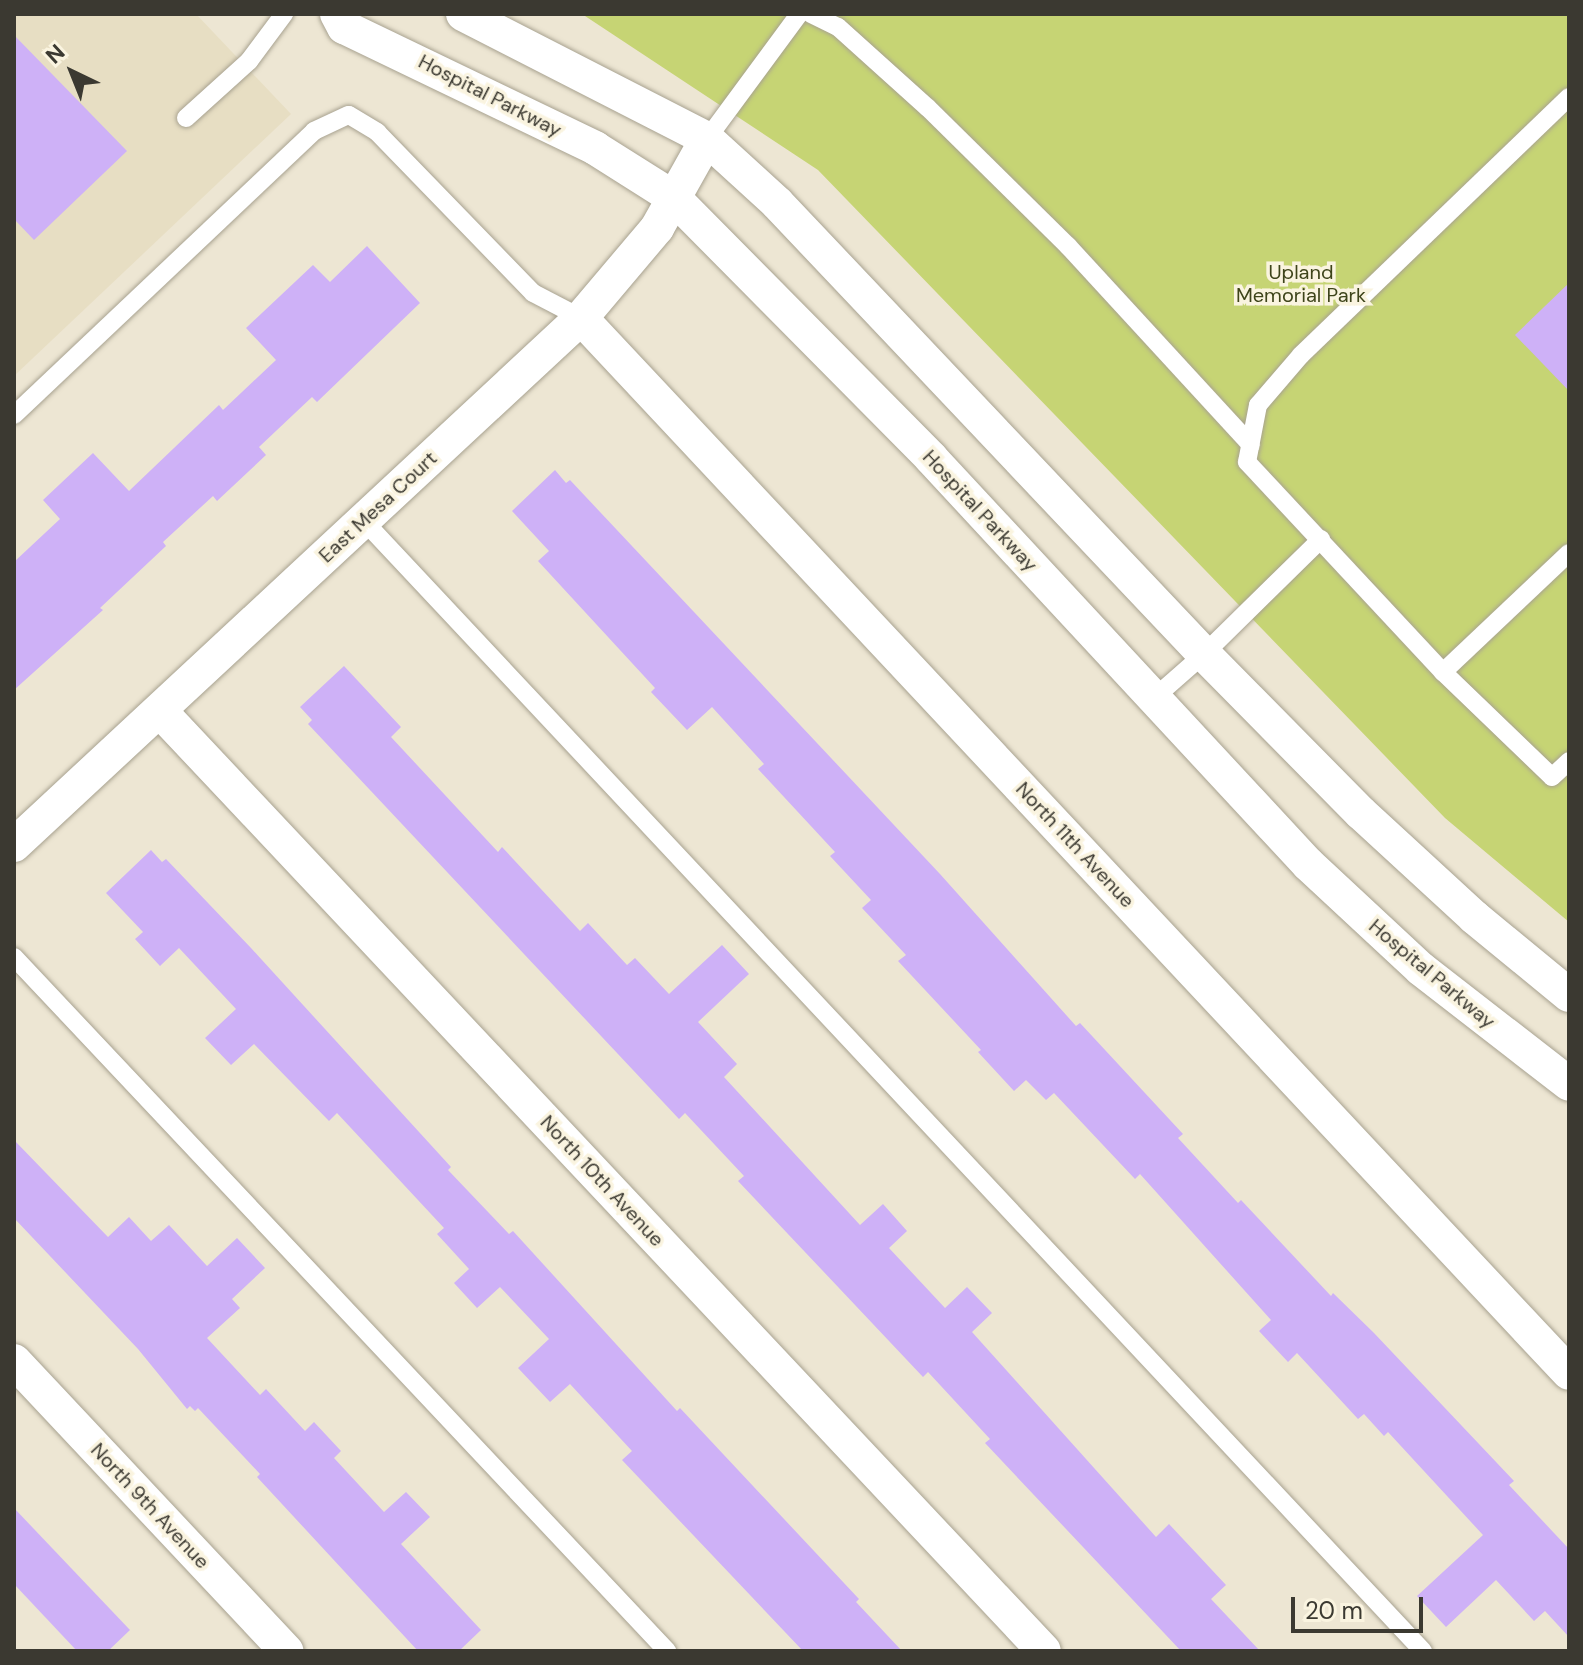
<!DOCTYPE html>
<style>
body{margin:0}
#map{position:relative;width:1583px;height:1665px;overflow:hidden;background:#ede6d3;font-family:"DM Sans",sans-serif}
div>[style]{position:absolute}
.built>*{inset:0;background:#e7dec3}
.green>*{inset:0;background:#c6d474}
.building>*{inset:0;background:#ceb1f7}
.roads{filter:drop-shadow(0 0 2px #a8a290) drop-shadow(0 0 2px #a8a290)}
.service>*{height:18px;margin:-9px;padding:0 9px;transform-origin:9px;border-radius:9px;background:#fff}
.minor>*{height:34px;margin:-17px;padding:0 17px;transform-origin:17px;border-radius:17px;background:#fff}
span{translate:-50% -50%;white-space:nowrap;text-align:center;line-height:1.15;-webkit-text-stroke:7px #faf4e0;paint-order:stroke}
.street-label{font-size:20px;color:#3b3931}
.park-label{font-size:20px;color:#3e441a}
.frame{position:absolute;inset:0;border:16px solid #3b3931;pointer-events:none}
.north{position:absolute;left:32px;top:32px;width:80px;height:80px;-webkit-text-stroke:6px #faf4e0;paint-order:stroke;rotate:317deg;font-size:22px;font-weight:700;line-height:32px;text-align:center;color:#3b3931}
.north::after{content:'';display:block;margin:auto;width:28px;height:36px;background:#3b3931;clip-path:polygon(50% 0,100% 100%,50% 72%,0 100%)}
.scale{position:absolute;left:1291px;top:1597px;width:132px;height:36px;box-sizing:border-box;border:4px solid #3b3931;border-top:0;padding-left:10px;font-size:24px;line-height:28px;white-space:nowrap;color:#3b3931;-webkit-text-stroke:6px #faf4e0;paint-order:stroke}
</style>
<div id="map">
<div class="built">
<div style="clip-path:polygon(14px 14px,196px 14px,291px 114px,14px 376px)"></div>
</div>
<div class="green">
<div style="clip-path:polygon(582px 14px,1569px 14px,1569px 922px,1445px 818px,818px 170px)"></div>
</div>
<div class="building">
<div style="clip-path:polygon(14px 35px,127px 151px,34px 240px,14px 219px)"></div>
<div style="clip-path:polygon(367px 246px,420px 303px,317px 402px,312px 397px,259px 447px,266px 455px,217px 501px,213px 496px,163px 542px,166px 546px,100px 608px,103px 610px,14px 690px,14px 562px,60px 519px,43px 500px,93px 453px,129px 491px,219px 405px,223px 410px,276px 360px,246px 328px,313px 265px,330px 282px)"></div>
<div style="clip-path:polygon(1569px 283px,1569px 391px,1515px 335px)"></div>
<div style="clip-path:polygon(555px 470px,566px 483px,570px 480px,940px 874px,1076px 1026px,1080px 1023px,1183px 1134px,1178px 1138px,1238px 1203px,1241px 1200px,1331px 1296px,1333px 1293px,1374px 1333px,1514px 1481px,1509px 1485px,1569px 1549px,1569px 1637px,1545px 1611px,1534px 1621px,1496px 1580px,1446px 1627px,1417px 1596px,1483px 1535px,1388px 1432px,1384px 1436px,1364px 1414px,1358px 1419px,1297px 1353px,1288px 1362px,1259px 1331px,1271px 1320px,1140px 1174px,1135px 1179px,1054px 1093px,1046px 1100px,1026px 1080px,1014px 1091px,978px 1052px,981px 1050px,898px 961px,906px 955px,862px 908px,871px 900px,830px 856px,835px 852px,758px 769px,764px 764px,712px 707px,687px 730px,651px 692px,655px 688px,538px 561px,549px 551px,512px 511px)"></div>
<div style="clip-path:polygon(344px 666px,401px 727px,391px 737px,498px 852px,502px 847px,580px 931px,588px 923px,627px 965px,635px 958px,669px 994px,722px 945px,749px 974px,698px 1022px,737px 1064px,724px 1077px,860px 1225px,883px 1204px,907px 1231px,889px 1248px,945px 1308px,967px 1287px,992px 1313px,972px 1332px,1156px 1537px,1169px 1524px,1226px 1585px,1211px 1599px,1260px 1651px,1181px 1651px,985px 1443px,990px 1439px,928px 1372px,923px 1377px,738px 1181px,744px 1176px,685px 1113px,679px 1119px,308px 724px,312px 720px,300px 707px)"></div>
<div style="clip-path:polygon(151px 850px,162px 862px,166px 859px,251px 948px,451px 1167px,448px 1170px,509px 1234px,513px 1231px,677px 1411px,680px 1408px,859px 1599px,856px 1602px,902px 1651px,803px 1651px,622px 1460px,632px 1451px,570px 1384px,550px 1402px,518px 1368px,549px 1339px,500px 1287px,477px 1308px,454px 1283px,469px 1269px,437px 1234px,444px 1228px,337px 1113px,329px 1121px,254px 1044px,231px 1065px,205px 1038px,236px 1009px,179px 948px,160px 966px,135px 939px,143px 932px,106px 893px)"></div>
<div style="clip-path:polygon(14px 1140px,108px 1237px,129px 1217px,151px 1241px,169px 1225px,207px 1266px,237px 1238px,265px 1268px,232px 1299px,240px 1308px,207px 1338px,260px 1395px,266px 1389px,305px 1431px,314px 1422px,341px 1451px,334px 1458px,384px 1512px,406px 1492px,430px 1517px,401px 1544px,481px 1630px,459px 1651px,418px 1651px,257px 1477px,260px 1474px,198px 1408px,195px 1411px,190px 1406px,187px 1409px,138px 1349px,14px 1218px)"></div>
<div style="clip-path:polygon(14px 1508px,130px 1630px,108px 1651px,77px 1651px,14px 1584px)"></div>
</div>
<div class="roads">
<div class="service">
<div style="left:811px;top:14px;width:30px;rotate:26deg"></div>
<div style="left:838px;top:27px;width:121px;rotate:42deg"></div>
<div style="left:928px;top:108px;width:197px;rotate:44.6deg"></div>
<div style="left:1068px;top:246px;width:270px;rotate:47.4deg"></div>
<div style="left:1569px;top:97px;width:372px;rotate:136.1deg"></div>
<div style="left:1301px;top:355px;width:66px;rotate:130.7deg"></div>
<div style="left:1258px;top:405px;width:58px;rotate:100.9deg"></div>
<div style="left:1247px;top:462px;width:287px;rotate:47deg"></div>
<div style="left:1443px;top:672px;width:151px;rotate:43.9deg"></div>
<div style="left:1552px;top:777px;width:23px;rotate:-43deg"></div>
<div style="left:186px;top:118px;width:85px;rotate:-42.1deg"></div>
<div style="left:249px;top:61px;width:59px;rotate:-53.3deg"></div>
<div style="left:707px;top:139px;width:155px;rotate:-53.6deg"></div>
<div style="left:14px;top:415px;width:413px;rotate:-43.4deg"></div>
<div style="left:314px;top:131px;width:38px;rotate:-25deg"></div>
<div style="left:349px;top:115px;width:33px;rotate:31deg"></div>
<div style="left:377px;top:132px;width:224px;rotate:45.9deg"></div>
<div style="left:533px;top:293px;width:54px;rotate:27.5deg"></div>
<div style="left:363px;top:520px;width:1550px;rotate:46.86deg"></div>
<div style="left:1443px;top:672px;width:173px;rotate:-43.4deg"></div>
<div style="left:1154px;top:698px;width:67px;rotate:-41.3deg"></div>
<div style="left:1204px;top:654px;width:164px;rotate:-44.5deg"></div>
<div style="left:14px;top:957px;width:953px;rotate:46.74deg"></div>
</div>
<div class="minor">
<div style="left:337px;top:14px;width:15px;rotate:62deg"></div>
<div style="left:344px;top:27px;width:279px;rotate:25.7deg"></div>
<div style="left:595px;top:148px;width:93px;rotate:32.3deg"></div>
<div style="left:674px;top:198px;width:366px;rotate:45.3deg"></div>
<div style="left:931px;top:458px;width:554px;rotate:47.12deg"></div>
<div style="left:1308px;top:864px;width:154px;rotate:42.9deg"></div>
<div style="left:1421px;top:969px;width:187px;rotate:37.8deg"></div>
<div style="left:463px;top:14px;width:274px;rotate:27.1deg"></div>
<div style="left:707px;top:139px;width:95px;rotate:42.4deg"></div>
<div style="left:777px;top:203px;width:621px;rotate:46.57deg"></div>
<div style="left:1204px;top:654px;width:223px;rotate:45.4deg"></div>
<div style="left:1361px;top:813px;width:154px;rotate:42.6deg"></div>
<div style="left:1474px;top:917px;width:123px;rotate:39.4deg"></div>
<div style="left:581px;top:318px;width:1445px;rotate:46.88deg"></div>
<div style="left:160px;top:711px;width:1290px;rotate:46.76deg"></div>
<div style="left:14px;top:845px;width:774px;rotate:-42.91deg"></div>
<div style="left:581px;top:318px;width:118px;rotate:-49.8deg"></div>
<div style="left:657px;top:228px;width:102px;rotate:-60.7deg"></div>
<div style="left:14px;top:1361px;width:398px;rotate:46.8deg"></div>
</div>
</div>
<div class="street-label">
<span style="left:490px;top:96px;rotate:27deg">Hospital Parkway</span>
<span style="left:378px;top:507px;rotate:-43deg">East Mesa Court</span>
<span style="left:980px;top:511px;rotate:47deg">Hospital Parkway</span>
<span style="left:1075px;top:845px;rotate:47deg">North 11th Avenue</span>
<span style="left:1432px;top:974px;rotate:40deg">Hospital Parkway</span>
<span style="left:602px;top:1181px;rotate:47deg">North 10th Avenue</span>
<span style="left:150px;top:1506px;rotate:47deg">North 9th Avenue</span>
</div>
<div class="park-label">
<span style="left:1301px;top:284px">Upland<br>Memorial Park</span>
</div>
<div class="frame"></div>
<div class="north">N</div>
<div class="scale">20 m</div>
</div>
